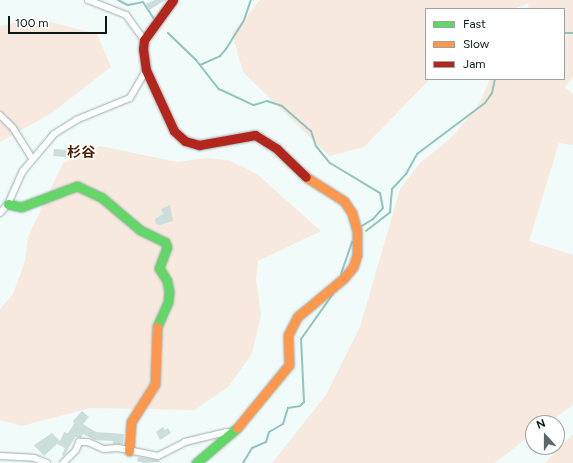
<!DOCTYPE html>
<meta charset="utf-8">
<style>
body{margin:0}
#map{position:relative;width:573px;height:463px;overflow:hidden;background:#f0fbfa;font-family:Figtree,"Noto Sans JP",sans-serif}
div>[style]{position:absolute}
.green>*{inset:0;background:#f7e9de}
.stream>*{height:2px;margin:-1px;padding:0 1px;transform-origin:1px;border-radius:1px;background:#90c4bf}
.building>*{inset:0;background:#ccdedc}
.roads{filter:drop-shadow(0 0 1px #9facab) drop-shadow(0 0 1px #9facab)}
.street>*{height:6px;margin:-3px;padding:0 3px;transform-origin:3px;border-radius:3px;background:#fdfefe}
.fast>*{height:9px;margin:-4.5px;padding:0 4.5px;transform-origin:4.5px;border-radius:4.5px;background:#63d668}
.slow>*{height:9px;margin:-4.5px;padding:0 4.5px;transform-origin:4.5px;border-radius:4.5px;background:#ff974d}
.jam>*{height:9px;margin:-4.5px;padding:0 4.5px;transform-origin:4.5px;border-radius:4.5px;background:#b3261e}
span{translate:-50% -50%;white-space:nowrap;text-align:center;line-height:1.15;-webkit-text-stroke:3px #fff;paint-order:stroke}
.quarter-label{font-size:14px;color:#491c00;font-weight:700}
.legend{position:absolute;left:425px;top:8px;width:140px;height:72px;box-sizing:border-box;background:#fff;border:1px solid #9ca3a2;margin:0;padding:5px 7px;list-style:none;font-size:12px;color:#071917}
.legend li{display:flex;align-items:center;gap:8px;height:20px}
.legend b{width:20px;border:1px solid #9ca3a2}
.north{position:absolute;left:525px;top:415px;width:40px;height:40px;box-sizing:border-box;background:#fff;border:1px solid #9ca3a2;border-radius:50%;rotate:339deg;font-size:11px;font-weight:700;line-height:16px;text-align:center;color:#071917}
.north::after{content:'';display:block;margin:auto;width:14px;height:18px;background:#596866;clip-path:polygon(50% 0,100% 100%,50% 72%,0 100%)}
.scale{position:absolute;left:8px;top:16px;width:99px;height:18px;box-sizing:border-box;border:2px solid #071917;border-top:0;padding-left:5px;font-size:12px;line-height:14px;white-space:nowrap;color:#071917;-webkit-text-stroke:3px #fff;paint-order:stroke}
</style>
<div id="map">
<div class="green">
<div style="clip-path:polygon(260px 0,573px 0,573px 76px,565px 87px,573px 94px,573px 145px,559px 143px,529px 241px,573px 255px,573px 405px,548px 423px,533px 423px,533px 433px,495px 463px,272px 463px,326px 395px,360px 327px,400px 189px,420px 163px,452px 137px,479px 104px,490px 79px,564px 79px,564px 9px,528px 9px,529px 3px,514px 9px,426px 9px,426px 79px,430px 79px,364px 147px,329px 156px,243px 72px,232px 33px)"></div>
<div style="clip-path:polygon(35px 18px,97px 34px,111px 67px,50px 114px,0 142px,0 26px)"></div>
<div style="clip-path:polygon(100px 146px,177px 162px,207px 158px,228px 160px,257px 174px,321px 231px,258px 261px,256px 280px,261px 315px,252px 354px,228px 387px,194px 410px,90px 408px,22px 426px,0 420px,0 309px,13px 294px,25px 261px,28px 237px,63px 163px)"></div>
<div style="clip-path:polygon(573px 434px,573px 463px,545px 463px)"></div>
</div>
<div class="stream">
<div style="left:118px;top:0;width:11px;rotate:27deg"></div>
<div style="left:128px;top:5px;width:15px;rotate:-11deg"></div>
<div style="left:143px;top:2px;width:20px;rotate:57deg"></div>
<div style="left:168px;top:33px;width:39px;rotate:44deg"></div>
<div style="left:196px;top:60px;width:37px;rotate:52deg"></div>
<div style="left:219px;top:89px;width:38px;rotate:25deg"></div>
<div style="left:254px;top:105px;width:14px;rotate:-17deg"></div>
<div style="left:267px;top:101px;width:16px;rotate:18deg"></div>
<div style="left:282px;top:106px;width:38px;rotate:41deg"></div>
<div style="left:311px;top:131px;width:16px;rotate:72deg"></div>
<div style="left:316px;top:146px;width:22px;rotate:51deg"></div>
<div style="left:330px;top:163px;width:58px;rotate:31deg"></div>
<div style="left:380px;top:193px;width:15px;rotate:79deg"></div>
<div style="left:383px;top:208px;width:15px;rotate:132deg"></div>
<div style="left:373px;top:219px;width:13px;rotate:148deg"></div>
<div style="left:564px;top:33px;width:9px"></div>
<div style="left:200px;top:65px;width:22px;rotate:-24deg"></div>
<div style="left:220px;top:56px;width:9px;rotate:-49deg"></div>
<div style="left:226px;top:49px;width:34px;rotate:-58deg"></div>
<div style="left:244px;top:20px;width:21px;rotate:-71deg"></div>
<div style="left:366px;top:231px;width:31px;rotate:-38deg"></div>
<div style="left:390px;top:212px;width:23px;rotate:-85deg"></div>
<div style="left:392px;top:189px;width:21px;rotate:-47deg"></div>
<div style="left:406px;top:174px;width:23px;rotate:-61deg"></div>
<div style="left:417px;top:154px;width:85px;rotate:-36.9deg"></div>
<div style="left:485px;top:103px;width:12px;rotate:-55deg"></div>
<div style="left:492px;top:93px;width:14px;rotate:-78deg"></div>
<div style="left:341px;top:274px;width:34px;rotate:-71deg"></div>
<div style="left:243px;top:463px;width:17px;rotate:-59deg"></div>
<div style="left:252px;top:448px;width:15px;rotate:-23deg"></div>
<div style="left:266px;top:442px;width:10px;rotate:-73deg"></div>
<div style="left:269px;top:432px;width:16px;rotate:-30deg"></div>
<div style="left:283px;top:424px;width:17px;rotate:-73deg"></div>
<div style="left:288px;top:408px;width:12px;rotate:-9deg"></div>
<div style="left:300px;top:406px;width:6px;rotate:-45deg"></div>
<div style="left:304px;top:402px;width:63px;rotate:-92.7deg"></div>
<div style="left:301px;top:339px;width:55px;rotate:-54.6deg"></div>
</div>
<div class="building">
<div style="clip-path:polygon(155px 0,166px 0,149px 10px,146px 4px)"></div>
<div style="clip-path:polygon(54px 149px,67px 150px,66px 157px,53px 156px)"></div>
<div style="clip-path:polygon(170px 205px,173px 221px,160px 225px,156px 224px,155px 219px,163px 214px,161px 209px)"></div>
<div style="clip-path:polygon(82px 411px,89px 417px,83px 424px,96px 432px,124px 434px,123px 444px,113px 444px,113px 441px,95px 440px,83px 434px,81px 438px,75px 437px,64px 456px,62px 455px,65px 448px,57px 444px,44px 456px,34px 445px,52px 433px,60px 441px,64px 432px,68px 433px,74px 424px,73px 421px)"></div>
<div style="clip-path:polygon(163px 427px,165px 430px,168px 428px,171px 433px,160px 440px,156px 432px)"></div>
<div style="clip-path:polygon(138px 457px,159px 460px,160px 462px,144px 463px,137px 461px)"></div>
</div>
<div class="roads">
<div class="street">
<div style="left:88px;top:0;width:41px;rotate:21.5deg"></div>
<div style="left:126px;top:15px;width:31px;rotate:54deg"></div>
<div style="left:0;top:115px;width:18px;rotate:45deg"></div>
<div style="left:13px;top:128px;width:36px;rotate:58deg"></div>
<div style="left:0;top:213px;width:12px;rotate:-48deg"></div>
<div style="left:8px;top:204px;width:36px;rotate:-66deg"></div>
<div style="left:23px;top:171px;width:48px;rotate:-50deg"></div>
<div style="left:54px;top:134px;width:26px;rotate:-32deg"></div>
<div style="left:76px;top:120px;width:58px;rotate:-22.2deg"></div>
<div style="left:130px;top:98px;width:32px;rotate:-60deg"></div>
<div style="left:0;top:456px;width:34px;rotate:3deg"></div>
<div style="left:34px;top:458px;width:14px;rotate:21deg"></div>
<div style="left:63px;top:463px;width:18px;rotate:-45deg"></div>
<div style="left:76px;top:450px;width:9px;rotate:-69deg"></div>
<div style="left:79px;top:442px;width:9px"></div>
<div style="left:88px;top:442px;width:17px;rotate:24deg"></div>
<div style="left:104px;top:449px;width:14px;rotate:-4deg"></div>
<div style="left:118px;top:448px;width:41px;rotate:11.3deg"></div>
<div style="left:158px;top:456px;width:30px;rotate:-27deg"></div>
<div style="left:185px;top:442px;width:42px;rotate:-13.7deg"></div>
<div style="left:226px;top:432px;width:9px"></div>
</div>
<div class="fast">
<div style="left:8px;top:204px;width:13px;rotate:13deg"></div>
<div style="left:21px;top:207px;width:60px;rotate:-20.6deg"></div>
<div style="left:77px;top:186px;width:26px;rotate:25deg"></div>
<div style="left:101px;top:197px;width:51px;rotate:40.2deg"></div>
<div style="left:140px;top:230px;width:28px;rotate:26deg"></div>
<div style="left:165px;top:242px;width:5px;rotate:68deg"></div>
<div style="left:167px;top:247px;width:22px;rotate:111deg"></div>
<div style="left:159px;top:268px;width:15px;rotate:58deg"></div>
<div style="left:167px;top:281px;width:10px;rotate:79deg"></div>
<div style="left:169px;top:291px;width:11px;rotate:95deg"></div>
<div style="left:168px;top:302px;width:27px;rotate:114deg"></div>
<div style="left:196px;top:463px;width:54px;rotate:-40.5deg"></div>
</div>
<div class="slow">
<div style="left:237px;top:428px;width:82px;rotate:-50.5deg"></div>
<div style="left:289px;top:365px;width:30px;rotate:-92deg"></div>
<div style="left:288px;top:335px;width:20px;rotate:-63deg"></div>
<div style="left:297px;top:317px;width:61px;rotate:-39.7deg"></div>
<div style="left:344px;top:278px;width:14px;rotate:-51deg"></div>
<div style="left:353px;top:267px;width:13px;rotate:-72deg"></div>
<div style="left:357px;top:255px;width:24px;rotate:-90deg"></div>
<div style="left:357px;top:231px;width:19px;rotate:-106deg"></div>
<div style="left:352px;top:213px;width:14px;rotate:-124deg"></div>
<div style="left:344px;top:201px;width:45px;rotate:-147.7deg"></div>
<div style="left:129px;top:451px;width:29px;rotate:-86deg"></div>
<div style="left:131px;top:422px;width:45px;rotate:-57.7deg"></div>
<div style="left:155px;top:384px;width:57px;rotate:-88deg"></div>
</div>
<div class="jam">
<div style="left:173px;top:0;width:49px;rotate:125.9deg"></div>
<div style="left:144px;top:40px;width:9px;rotate:96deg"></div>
<div style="left:143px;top:49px;width:21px;rotate:82deg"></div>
<div style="left:146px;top:70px;width:67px;rotate:65.3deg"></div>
<div style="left:174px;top:131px;width:15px;rotate:42deg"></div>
<div style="left:185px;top:141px;width:15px;rotate:16deg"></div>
<div style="left:199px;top:145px;width:57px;rotate:-10.1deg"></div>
<div style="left:255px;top:135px;width:26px;rotate:32deg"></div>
<div style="left:277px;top:149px;width:40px;rotate:44deg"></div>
</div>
</div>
<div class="quarter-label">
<span style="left:81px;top:153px">杉谷</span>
</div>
<ul class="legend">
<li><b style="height:5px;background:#63d668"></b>Fast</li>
<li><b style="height:5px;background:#ff974d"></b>Slow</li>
<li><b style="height:5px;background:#b3261e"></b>Jam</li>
</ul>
<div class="north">N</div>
<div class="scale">100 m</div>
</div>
